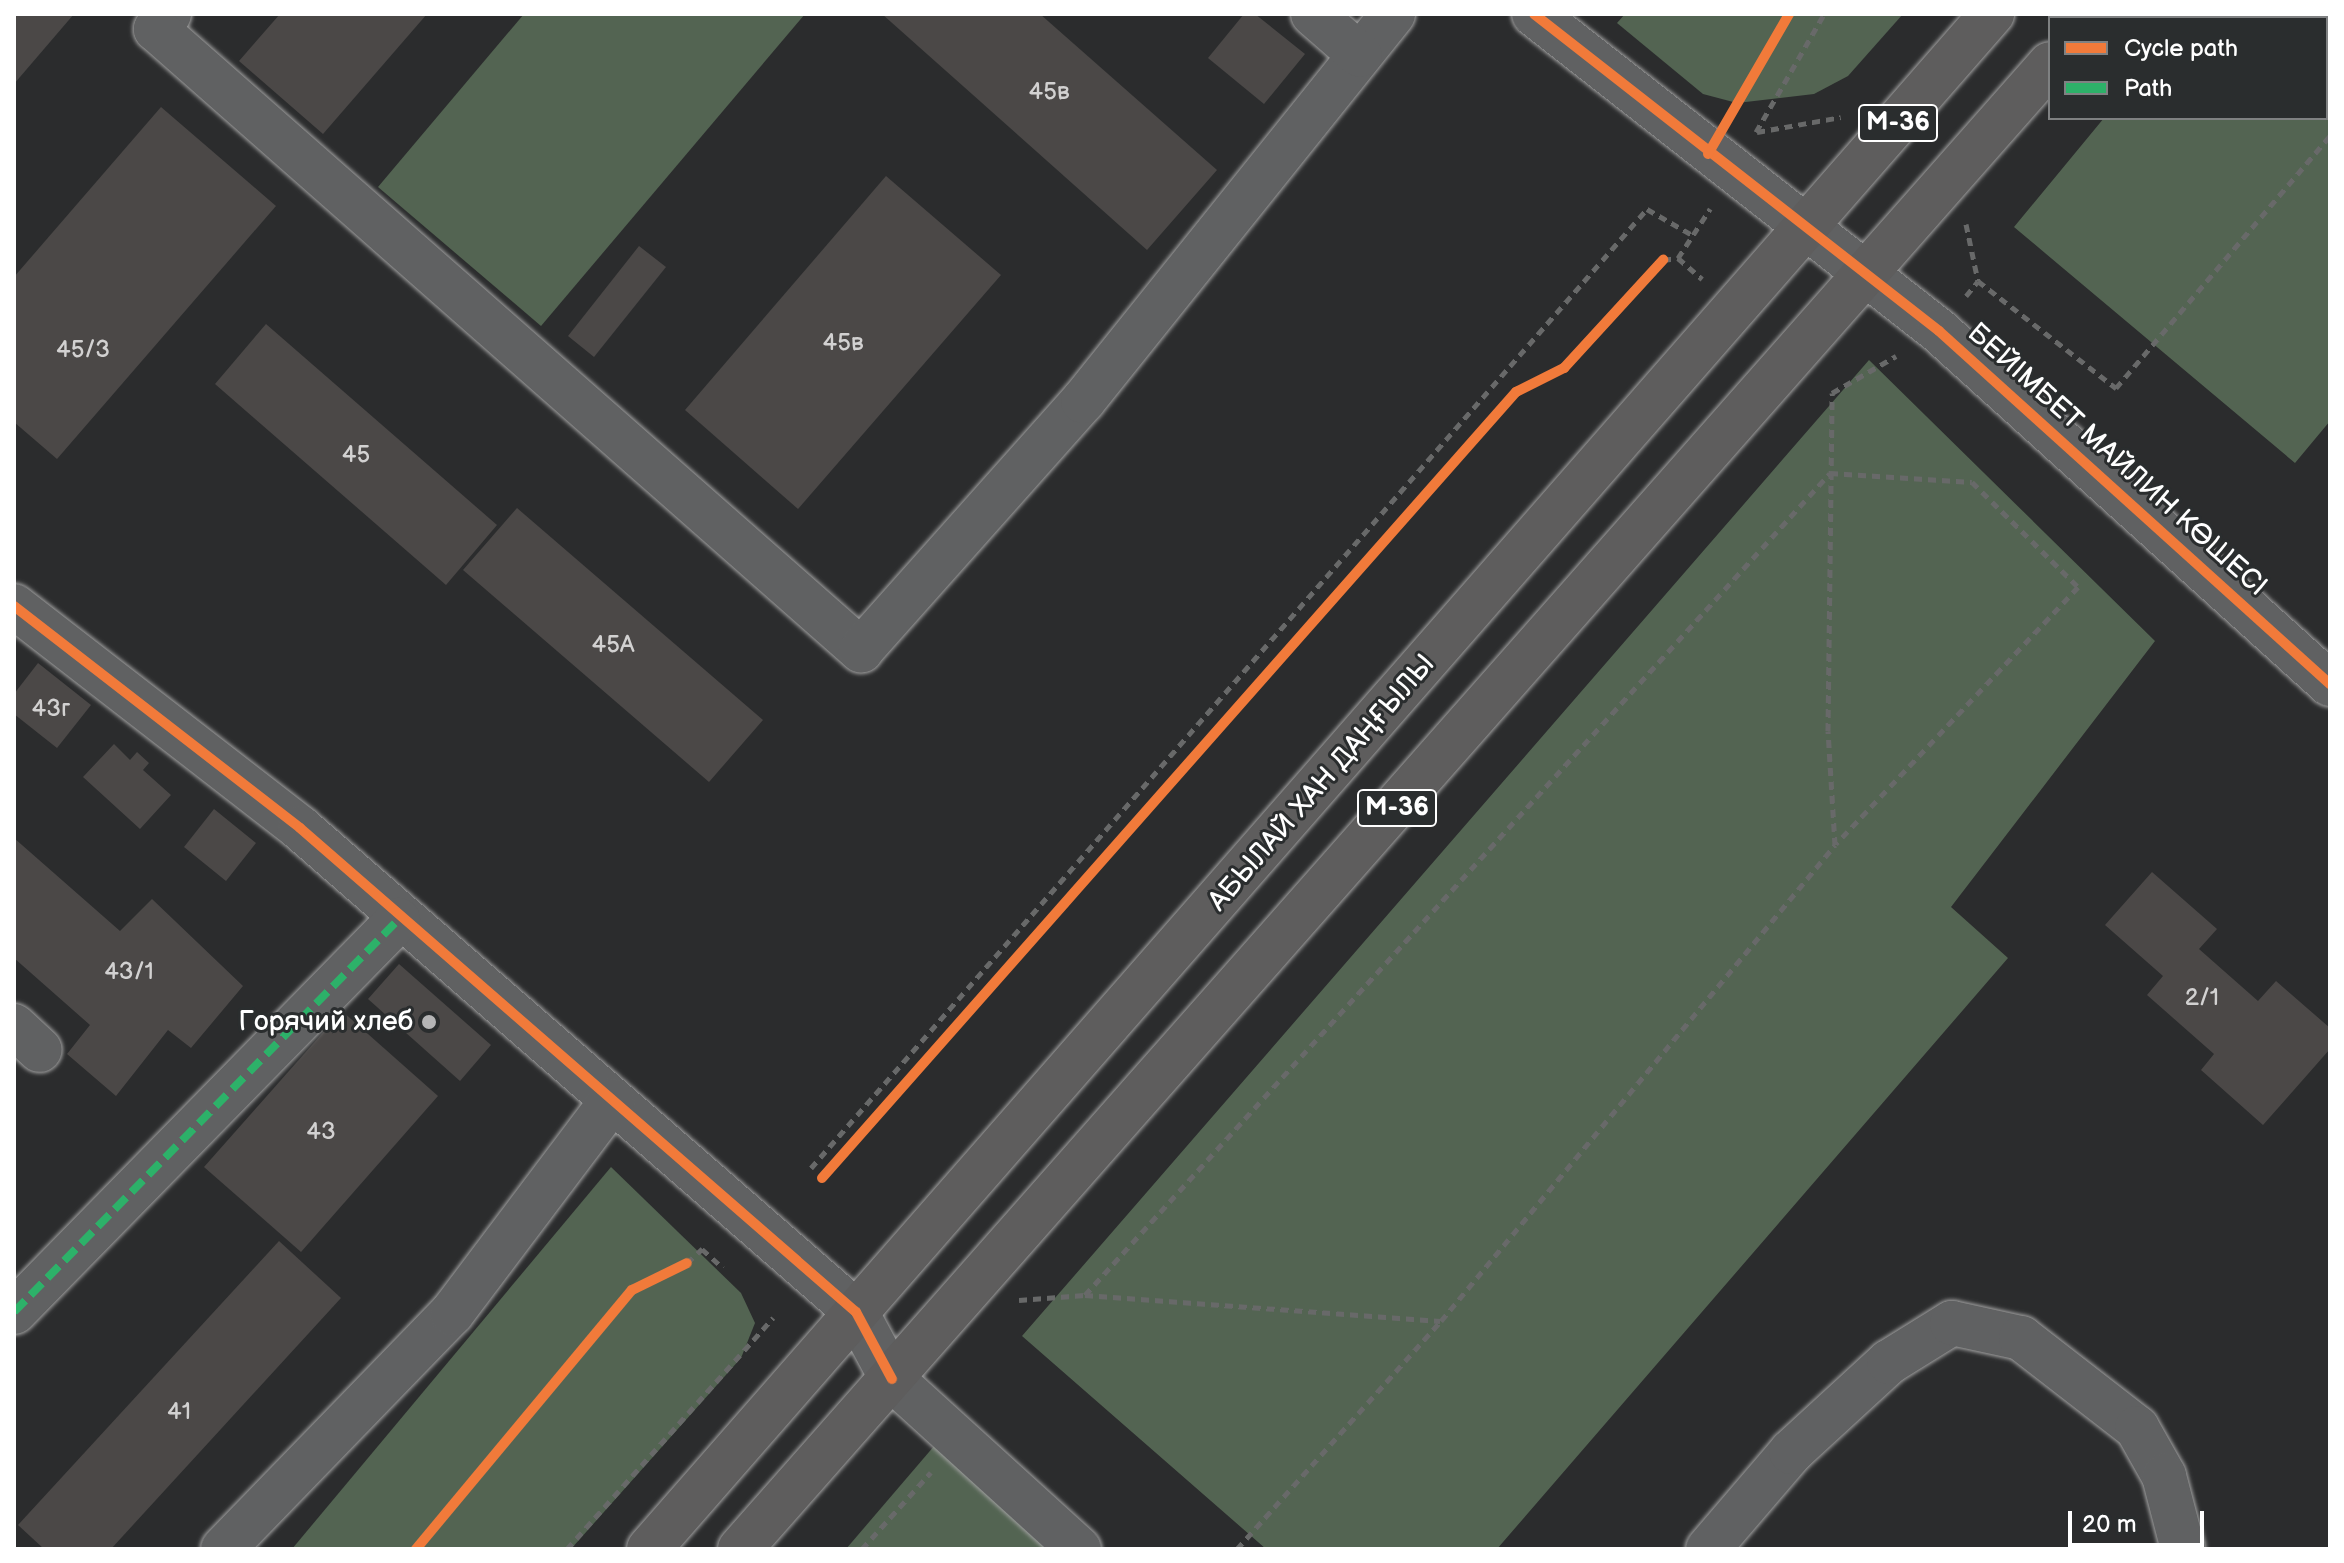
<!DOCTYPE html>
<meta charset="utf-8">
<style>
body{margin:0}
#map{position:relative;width:2344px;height:1563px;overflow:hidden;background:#2b2c2d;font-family:"Balsamiq Sans",sans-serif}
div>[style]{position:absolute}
.green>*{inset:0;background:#536452}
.building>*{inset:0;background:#4b4847}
.path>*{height:5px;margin-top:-2.5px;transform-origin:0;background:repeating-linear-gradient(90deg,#686969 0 8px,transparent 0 14px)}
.roads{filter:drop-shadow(0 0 2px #a0a0a0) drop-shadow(0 0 2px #a0a0a0)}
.minor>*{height:44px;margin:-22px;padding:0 22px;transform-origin:22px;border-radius:22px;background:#606162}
.major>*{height:44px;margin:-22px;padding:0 22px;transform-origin:22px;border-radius:22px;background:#5e5d5d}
.quiet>*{height:8px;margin-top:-4px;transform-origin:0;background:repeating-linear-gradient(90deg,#2db169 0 16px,transparent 0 24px)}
.cycleway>*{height:10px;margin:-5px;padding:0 5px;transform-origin:5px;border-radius:5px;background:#f17a3a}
.dots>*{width:22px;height:22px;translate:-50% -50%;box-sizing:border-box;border:4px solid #2a2d2e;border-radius:50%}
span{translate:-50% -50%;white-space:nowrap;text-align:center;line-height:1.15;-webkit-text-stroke:6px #2a2d2e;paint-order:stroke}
.number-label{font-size:24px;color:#d2d1d1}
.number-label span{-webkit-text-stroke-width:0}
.shield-label span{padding:2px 6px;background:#2a2d2e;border:2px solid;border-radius:6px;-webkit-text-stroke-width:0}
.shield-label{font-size:26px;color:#fff;font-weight:700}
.street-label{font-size:28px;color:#fff}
.poi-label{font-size:28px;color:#fff}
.right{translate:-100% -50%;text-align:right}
.frame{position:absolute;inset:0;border:16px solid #fff;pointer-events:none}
.legend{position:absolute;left:2048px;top:16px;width:280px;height:104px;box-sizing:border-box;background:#2a2d2e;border:2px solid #7f8182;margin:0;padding:10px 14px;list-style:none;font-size:24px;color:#fff}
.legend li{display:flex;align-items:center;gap:16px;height:40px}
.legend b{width:40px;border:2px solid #7f8182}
.scale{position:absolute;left:2068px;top:1511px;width:136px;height:36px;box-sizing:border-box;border:4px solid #fff;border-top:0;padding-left:10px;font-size:24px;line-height:28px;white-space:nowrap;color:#fff;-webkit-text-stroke:6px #2a2d2e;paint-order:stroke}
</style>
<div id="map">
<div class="green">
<div style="clip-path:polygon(524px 14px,805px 14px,541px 326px,378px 187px)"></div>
<div style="clip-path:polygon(1625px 14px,1903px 14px,1848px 76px,1814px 94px,1737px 103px,1703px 94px,1617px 23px)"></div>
<div style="clip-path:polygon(2190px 14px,2330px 14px,2330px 421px,2295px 463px,2014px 227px,2104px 118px,2326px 118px,2326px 18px)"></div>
<div style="clip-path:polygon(1869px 360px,2155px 641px,1951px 907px,2008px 958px,1497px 1549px,1266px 1549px,1022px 1336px)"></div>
<div style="clip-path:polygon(611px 1167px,741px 1293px,755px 1323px,741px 1358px,571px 1549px,292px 1549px)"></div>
<div style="clip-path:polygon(947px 1431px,1083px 1549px,846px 1549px)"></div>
</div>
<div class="building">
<div style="clip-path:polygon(14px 14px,74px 14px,14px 84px)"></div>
<div style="clip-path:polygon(280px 14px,427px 14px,323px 134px,239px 61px)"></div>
<div style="clip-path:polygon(882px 14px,1040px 14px,1217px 170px,1147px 250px)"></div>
<div style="clip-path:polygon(1244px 14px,1255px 14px,1305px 54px,1264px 104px,1208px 58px)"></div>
<div style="clip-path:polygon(161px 107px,276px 206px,57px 459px,14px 422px,14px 277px)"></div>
<div style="clip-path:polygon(886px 176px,1001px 275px,798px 509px,685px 410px)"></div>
<div style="clip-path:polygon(639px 246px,666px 267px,594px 357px,568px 336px)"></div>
<div style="clip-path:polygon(266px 324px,497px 525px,446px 585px,215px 384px)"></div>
<div style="clip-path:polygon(517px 508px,763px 720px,709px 782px,463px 570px)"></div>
<div style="clip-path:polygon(38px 663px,91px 705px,57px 748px,14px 714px,14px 694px)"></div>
<div style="clip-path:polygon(114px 744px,130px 760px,137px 752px,149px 763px,143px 770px,171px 795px,140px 829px,83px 777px)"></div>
<div style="clip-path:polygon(214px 809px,256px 843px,226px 881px,184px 847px)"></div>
<div style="clip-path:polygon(14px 838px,120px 931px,152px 899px,243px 986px,191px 1048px,168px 1030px,116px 1096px,67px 1054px,90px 1025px,14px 958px)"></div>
<div style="clip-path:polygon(2152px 872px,2217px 929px,2199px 949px,2258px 1001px,2276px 981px,2330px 1028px,2330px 1049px,2263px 1125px,2201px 1070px,2214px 1054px,2147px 995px,2163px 976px,2105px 925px)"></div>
<div style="clip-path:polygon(399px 964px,491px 1045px,460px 1081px,368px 999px)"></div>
<div style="clip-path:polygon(342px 1011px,438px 1096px,301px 1252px,204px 1167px)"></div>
<div style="clip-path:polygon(279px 1241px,341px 1298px,111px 1549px,44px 1549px,18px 1525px)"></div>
</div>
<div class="path">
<div style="left:1756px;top:132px;width:136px;rotate:-60deg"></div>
<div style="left:1757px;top:132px;width:85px;rotate:-10.1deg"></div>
<div style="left:1966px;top:224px;width:58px;rotate:78.1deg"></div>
<div style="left:1678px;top:258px;width:59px;rotate:-56.9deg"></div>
<div style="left:1663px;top:260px;width:15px;rotate:-8deg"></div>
<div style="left:1678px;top:258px;width:32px;rotate:41deg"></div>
<div style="left:1966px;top:296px;width:19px;rotate:-51deg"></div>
<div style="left:1978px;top:281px;width:175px;rotate:37.8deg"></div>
<div style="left:2116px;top:388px;width:331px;rotate:-49.7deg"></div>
<div style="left:811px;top:1168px;width:1272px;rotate:-48.92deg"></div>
<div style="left:1647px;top:209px;width:54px;rotate:29.9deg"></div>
<div style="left:687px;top:1263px;width:21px;rotate:-43deg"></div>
<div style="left:702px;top:1249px;width:28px;rotate:42deg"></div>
<div style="left:1085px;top:1295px;width:1109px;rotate:-47.81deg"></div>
<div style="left:1830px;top:473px;width:142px;rotate:3.6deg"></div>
<div style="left:1972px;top:482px;width:149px;rotate:44.7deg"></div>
<div style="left:2078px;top:587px;width:353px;rotate:133.3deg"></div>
<div style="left:1019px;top:1300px;width:66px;rotate:-4.3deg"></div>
<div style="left:1085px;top:1295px;width:356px;rotate:4.2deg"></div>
<div style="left:567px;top:1549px;width:310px;rotate:-48.3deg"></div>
<div style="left:862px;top:1549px;width:103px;rotate:-48.1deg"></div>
<div style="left:1237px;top:1549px;width:306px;rotate:-48.2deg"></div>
<div style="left:1441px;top:1321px;width:618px;rotate:-50.38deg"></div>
<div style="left:1835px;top:845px;width:114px;rotate:-93.5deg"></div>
<div style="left:1828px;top:731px;width:338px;rotate:-89.3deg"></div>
<div style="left:1832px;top:393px;width:74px;rotate:-30deg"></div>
</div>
<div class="roads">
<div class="minor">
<div style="left:169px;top:14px;width:20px;rotate:131deg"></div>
<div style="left:156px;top:29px;width:940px;rotate:41.38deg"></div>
<div style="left:861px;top:650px;width:334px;rotate:-48.3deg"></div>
<div style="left:1083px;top:401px;width:496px;rotate:-51.3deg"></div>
<div style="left:1313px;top:14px;width:62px;rotate:41.1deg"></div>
<div style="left:1534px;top:14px;width:514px;rotate:38.05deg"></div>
<div style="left:1939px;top:331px;width:527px;rotate:42.08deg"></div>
<div style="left:14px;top:606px;width:362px;rotate:37.8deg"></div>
<div style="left:300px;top:828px;width:737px;rotate:41.04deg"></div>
<div style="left:856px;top:1312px;width:76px;rotate:61.8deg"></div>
<div style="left:892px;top:1379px;width:253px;rotate:42.3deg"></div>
<div style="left:14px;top:1026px;width:35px;rotate:43deg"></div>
<div style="left:14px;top:1312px;width:549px;rotate:-45.59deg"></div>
<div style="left:223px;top:1549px;width:329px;rotate:-45.9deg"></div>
<div style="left:452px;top:1313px;width:266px;rotate:-53deg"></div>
<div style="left:1708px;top:1549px;width:128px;rotate:-49.4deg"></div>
<div style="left:1791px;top:1452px;width:133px;rotate:-42.6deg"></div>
<div style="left:1889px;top:1362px;width:74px;rotate:-31.8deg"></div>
<div style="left:1952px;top:1323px;width:71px;rotate:12.3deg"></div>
<div style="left:2021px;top:1338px;width:147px;rotate:37.8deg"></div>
<div style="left:2137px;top:1428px;width:55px;rotate:60.6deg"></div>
<div style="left:2164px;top:1476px;width:75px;rotate:75.4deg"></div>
</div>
<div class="major">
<div style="left:2089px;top:18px;width:6px;rotate:-45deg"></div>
<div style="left:649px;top:1549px;width:2040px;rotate:-48.82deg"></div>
<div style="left:740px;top:1549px;width:1980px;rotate:-48.58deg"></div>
</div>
</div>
<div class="quiet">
<div style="left:14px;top:1312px;width:549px;rotate:-45.59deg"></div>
</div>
<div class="cycleway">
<div style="left:1534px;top:14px;width:514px;rotate:38.05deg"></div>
<div style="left:1939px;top:331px;width:527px;rotate:42.08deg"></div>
<div style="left:1708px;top:154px;width:162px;rotate:-59.9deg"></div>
<div style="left:14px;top:606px;width:362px;rotate:37.8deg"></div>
<div style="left:300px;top:828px;width:737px;rotate:41.04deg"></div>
<div style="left:856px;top:1312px;width:76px;rotate:61.8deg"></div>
<div style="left:822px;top:1178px;width:1049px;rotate:-48.56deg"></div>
<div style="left:1516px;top:392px;width:54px;rotate:-26.6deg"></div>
<div style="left:1564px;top:368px;width:147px;rotate:-47.5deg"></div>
<div style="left:416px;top:1549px;width:337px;rotate:-50.2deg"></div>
<div style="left:632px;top:1290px;width:61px;rotate:-26.1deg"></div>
</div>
<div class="dots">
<div style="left:429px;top:1022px;background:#b5b5b6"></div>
</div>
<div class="number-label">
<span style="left:1049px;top:92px">45в</span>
<span style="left:843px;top:343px">45в</span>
<span style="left:83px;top:350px">45/3</span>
<span style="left:356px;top:455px">45</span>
<span style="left:613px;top:645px">45А</span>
<span style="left:51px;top:709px">43г</span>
<span style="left:129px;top:972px">43/1</span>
<span style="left:2202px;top:998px">2/1</span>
<span style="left:321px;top:1132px">43</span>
<span style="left:179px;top:1412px">41</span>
</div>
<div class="shield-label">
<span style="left:1898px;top:123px">M-36</span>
<span style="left:1397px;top:808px">M-36</span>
</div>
<div class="street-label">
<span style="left:2117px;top:460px;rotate:42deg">БЕЙІМБЕТ МАЙЛИН КӨШЕСІ</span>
<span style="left:1322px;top:783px;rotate:-49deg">АБЫЛАЙ ХАН ДАҢҒЫЛЫ</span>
</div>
<div class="poi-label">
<span class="right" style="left:413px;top:1022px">Горячий хлеб</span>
</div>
<div class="frame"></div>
<ul class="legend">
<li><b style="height:10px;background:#f17a3a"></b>Cycle path</li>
<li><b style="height:10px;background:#2db169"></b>Path</li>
</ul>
<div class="scale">20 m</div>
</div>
